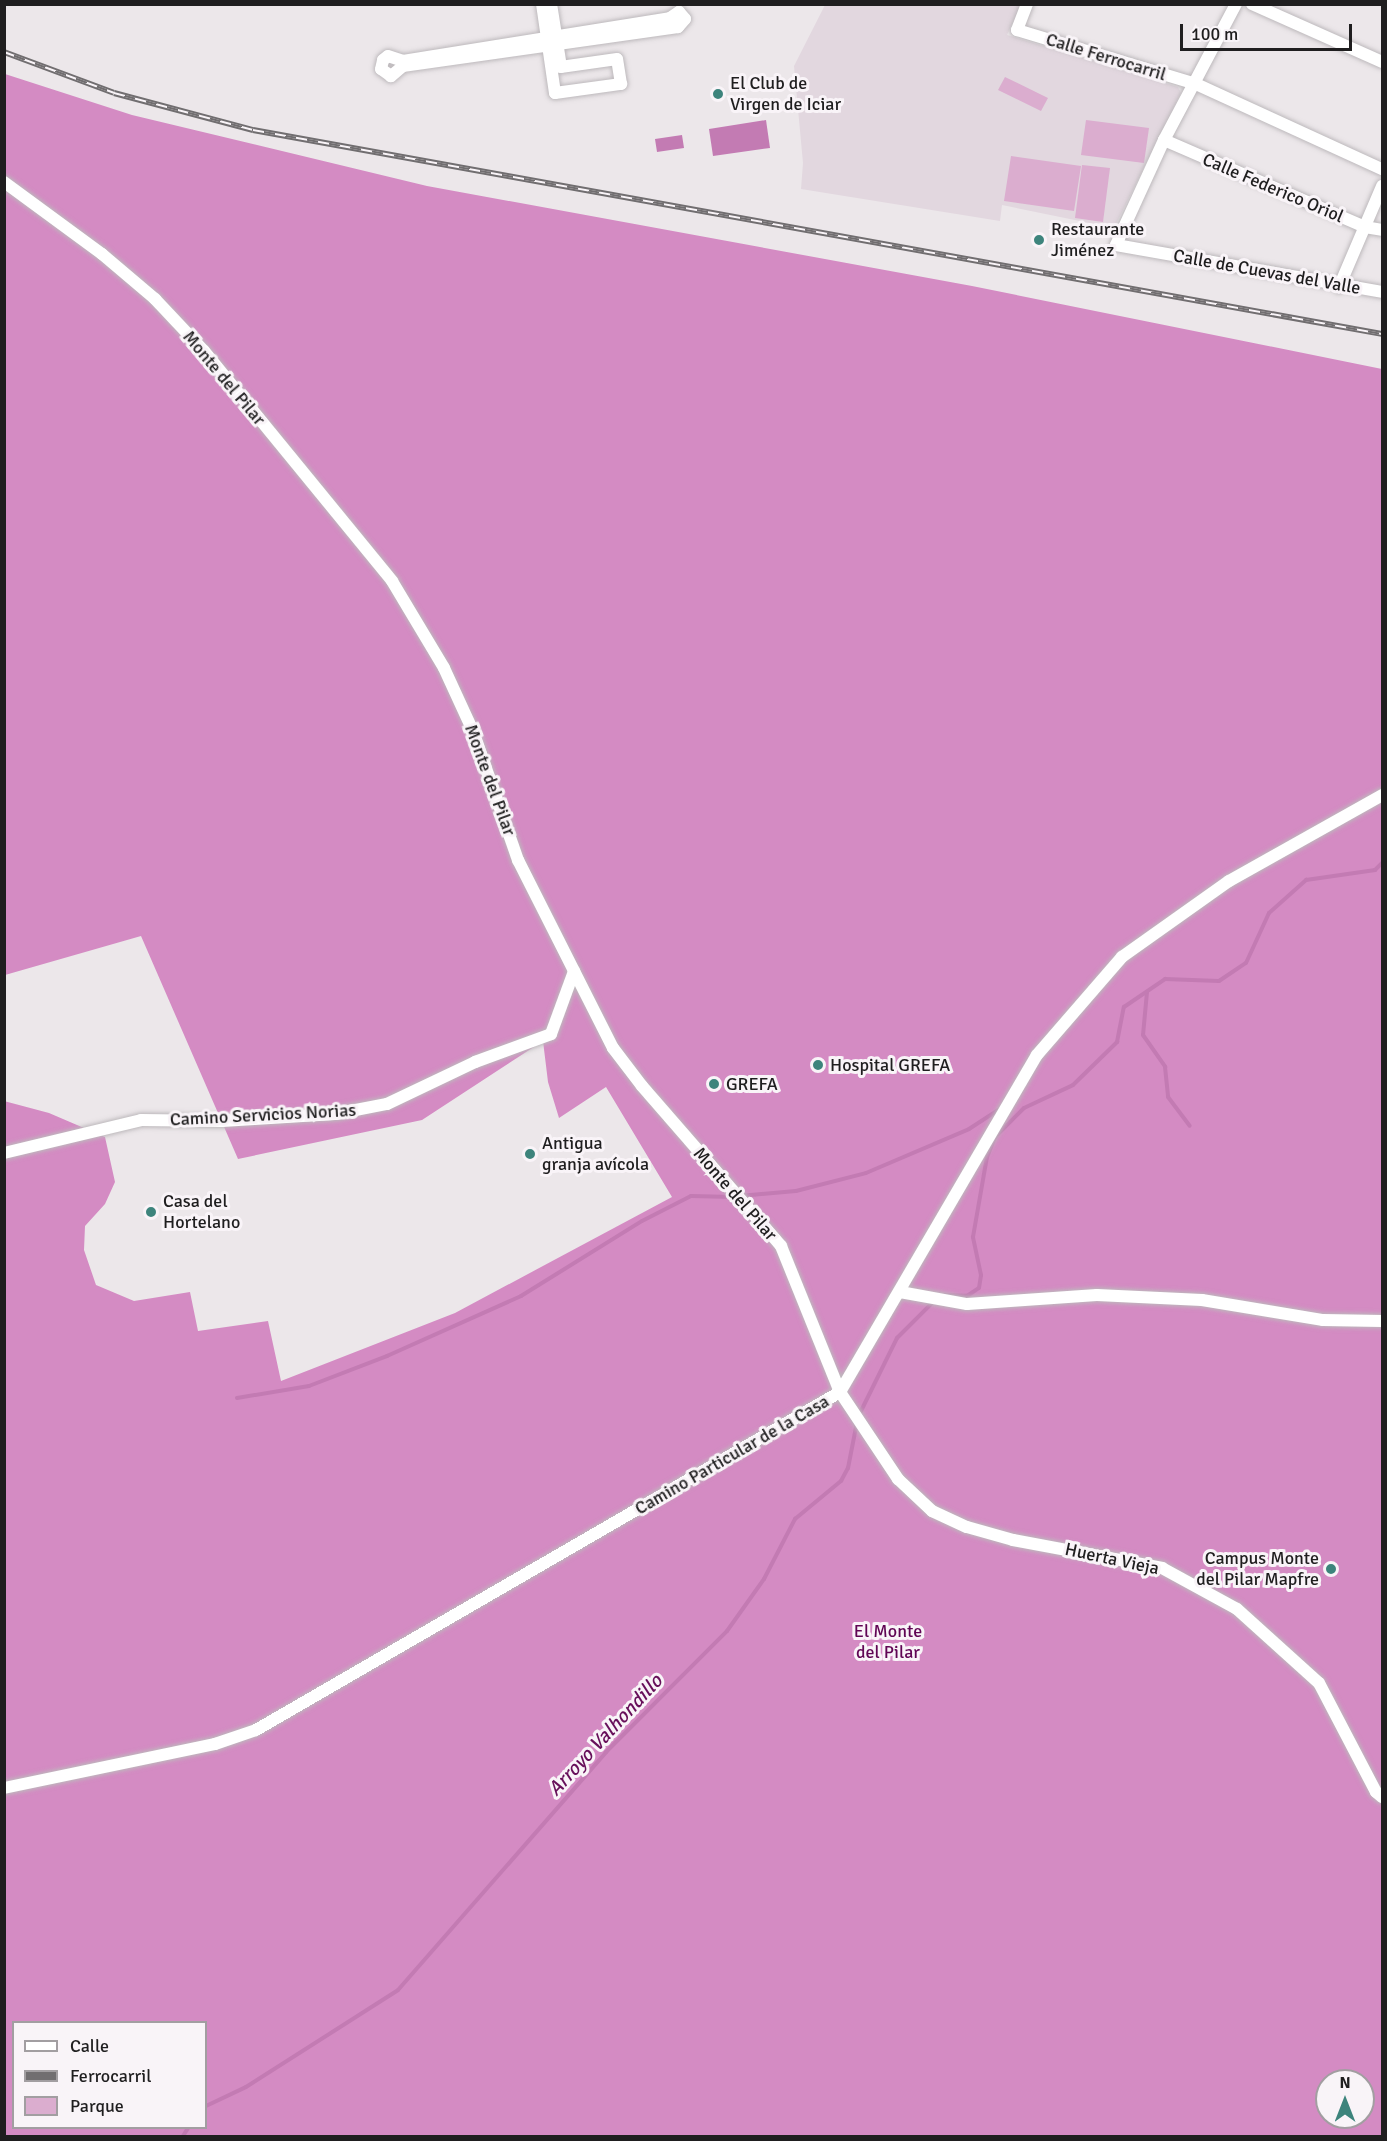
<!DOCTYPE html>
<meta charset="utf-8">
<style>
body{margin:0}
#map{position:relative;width:1387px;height:2141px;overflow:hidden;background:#ece7ea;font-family:Signika,sans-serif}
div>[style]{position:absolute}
.built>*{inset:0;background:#e2d7df}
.green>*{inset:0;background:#dbadcf}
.forest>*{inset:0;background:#d48bc3}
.water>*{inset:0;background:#c37bb3}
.stream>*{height:4px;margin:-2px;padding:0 2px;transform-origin:2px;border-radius:2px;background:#c37bb3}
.roads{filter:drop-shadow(0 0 2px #bdb9bc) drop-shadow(0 0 2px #bdb9bc)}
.minor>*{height:12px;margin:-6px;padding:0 6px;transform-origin:6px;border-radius:6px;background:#fff}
.rail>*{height:6px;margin-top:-3px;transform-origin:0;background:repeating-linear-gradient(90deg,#f9f4f8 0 11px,#716e70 0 22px);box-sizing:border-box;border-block:2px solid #716e70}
.dots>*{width:16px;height:16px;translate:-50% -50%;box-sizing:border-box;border:3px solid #f9f4f8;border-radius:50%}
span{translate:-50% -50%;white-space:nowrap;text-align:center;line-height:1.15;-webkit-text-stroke:6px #f9f4f8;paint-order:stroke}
.street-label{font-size:18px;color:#1f1e1f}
.poi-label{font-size:18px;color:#1f1e1f}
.left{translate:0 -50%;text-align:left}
.right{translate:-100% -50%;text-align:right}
.park-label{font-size:18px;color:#600554}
.water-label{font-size:20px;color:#670f5a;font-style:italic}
.frame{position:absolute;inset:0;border:6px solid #1f1e1f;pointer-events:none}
.legend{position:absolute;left:12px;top:2021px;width:195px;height:108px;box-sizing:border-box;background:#f9f4f8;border:2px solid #a29ea1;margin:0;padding:8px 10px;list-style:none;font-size:18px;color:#1f1e1f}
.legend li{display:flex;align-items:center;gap:12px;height:30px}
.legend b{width:30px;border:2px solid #a29ea1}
.north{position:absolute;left:1315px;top:2069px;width:60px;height:60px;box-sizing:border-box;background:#f9f4f8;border:2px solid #a29ea1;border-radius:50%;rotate:0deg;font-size:16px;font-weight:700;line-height:24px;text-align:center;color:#1f1e1f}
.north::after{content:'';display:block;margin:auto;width:21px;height:27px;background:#3d847c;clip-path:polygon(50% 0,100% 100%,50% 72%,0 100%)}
.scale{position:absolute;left:1180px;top:24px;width:172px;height:27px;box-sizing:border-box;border:3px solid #1f1e1f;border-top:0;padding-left:8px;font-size:18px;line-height:21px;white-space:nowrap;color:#1f1e1f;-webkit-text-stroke:4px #f9f4f8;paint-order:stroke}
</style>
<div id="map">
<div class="built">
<div style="clip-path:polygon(825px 5px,1021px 5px,1007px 35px,1178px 87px,1181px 93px,1114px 228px,1002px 205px,1000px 221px,801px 189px,803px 163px,794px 66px)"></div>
</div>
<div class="green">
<div style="clip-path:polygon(1005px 77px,1048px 98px,1041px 111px,998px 90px)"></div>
<div style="clip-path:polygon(1086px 120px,1149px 128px,1144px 163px,1081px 155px)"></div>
<div style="clip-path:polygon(1011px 156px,1081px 166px,1074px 211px,1004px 201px)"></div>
<div style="clip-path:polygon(1082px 165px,1110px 168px,1103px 222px,1075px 218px)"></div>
</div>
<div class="forest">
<div style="clip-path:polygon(evenodd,5px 74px,132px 115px,427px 186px,972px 286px,1382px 369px,1382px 2136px,5px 2136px,4px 1101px,49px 1113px,105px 1137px,115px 1182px,105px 1204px,85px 1226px,84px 1250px,96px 1285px,134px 1301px,190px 1292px,198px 1331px,268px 1321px,281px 1381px,455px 1313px,672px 1197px,606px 1087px,559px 1118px,548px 1082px,543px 1041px,422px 1120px,238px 1159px,141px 936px,5px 975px,5px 74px,14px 2022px,206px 2022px,206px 2128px,14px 2128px,14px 2022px,5px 74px,1327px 2081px,1363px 2081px,1363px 2117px,1327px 2117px,1327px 2081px)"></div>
</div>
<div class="water">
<div style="clip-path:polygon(766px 120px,770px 148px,713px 156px,709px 129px)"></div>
<div style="clip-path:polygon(682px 135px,684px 148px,657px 152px,655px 139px)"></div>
</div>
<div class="stream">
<div style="left:1147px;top:992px;width:43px;rotate:95.3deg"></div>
<div style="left:1143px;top:1035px;width:39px;rotate:55deg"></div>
<div style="left:1165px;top:1067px;width:30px;rotate:84deg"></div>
<div style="left:1168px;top:1097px;width:36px;rotate:53deg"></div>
<div style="left:740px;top:1196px;width:56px;rotate:-5.1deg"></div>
<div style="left:796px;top:1191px;width:72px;rotate:-14.4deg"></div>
<div style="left:866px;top:1173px;width:112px;rotate:-23.1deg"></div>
<div style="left:969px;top:1129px;width:35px;rotate:-33deg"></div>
<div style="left:942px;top:1295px;width:25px;rotate:2deg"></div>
<div style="left:967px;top:1296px;width:14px;rotate:-34deg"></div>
<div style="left:979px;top:1288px;width:13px;rotate:-81deg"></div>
<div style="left:981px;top:1275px;width:39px;rotate:-102deg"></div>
<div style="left:973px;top:1237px;width:81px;rotate:-80.1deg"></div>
<div style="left:987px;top:1157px;width:22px;rotate:-68deg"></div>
<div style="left:995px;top:1137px;width:41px;rotate:-45deg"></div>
<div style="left:1024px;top:1108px;width:54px;rotate:-25.1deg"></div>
<div style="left:1073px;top:1085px;width:62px;rotate:-44.3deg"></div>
<div style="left:1117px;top:1042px;width:36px;rotate:-79deg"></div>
<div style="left:1124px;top:1007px;width:50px;rotate:-34.3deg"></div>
<div style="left:1165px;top:979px;width:54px;rotate:2.1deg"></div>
<div style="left:1219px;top:981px;width:32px;rotate:-34deg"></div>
<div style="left:1246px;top:963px;width:55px;rotate:-65.3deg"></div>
<div style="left:1269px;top:913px;width:50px;rotate:-41.7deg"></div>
<div style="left:1306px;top:880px;width:70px;rotate:-8.2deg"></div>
<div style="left:1375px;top:870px;width:10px;rotate:-45deg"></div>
<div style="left:237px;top:1398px;width:73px;rotate:-9.5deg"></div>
<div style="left:309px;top:1386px;width:84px;rotate:-21deg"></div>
<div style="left:387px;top:1356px;width:147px;rotate:-24.1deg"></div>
<div style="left:521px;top:1296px;width:142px;rotate:-31.8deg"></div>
<div style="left:642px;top:1221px;width:55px;rotate:-27deg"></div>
<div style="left:691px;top:1196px;width:42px;rotate:1.4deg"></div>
<div style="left:859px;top:1415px;width:86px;rotate:-63.7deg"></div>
<div style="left:897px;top:1338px;width:48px;rotate:-45deg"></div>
<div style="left:206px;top:2106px;width:44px;rotate:-25.4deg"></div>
<div style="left:246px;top:2087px;width:180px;rotate:-32.5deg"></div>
<div style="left:398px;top:1990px;width:316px;rotate:-48.8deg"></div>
<div style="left:606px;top:1752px;width:171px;rotate:-45deg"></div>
<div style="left:727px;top:1631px;width:64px;rotate:-54.6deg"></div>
<div style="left:764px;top:1579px;width:68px;rotate:-62.7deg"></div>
<div style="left:795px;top:1519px;width:60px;rotate:-39.6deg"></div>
<div style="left:841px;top:1481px;width:15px;rotate:-62deg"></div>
<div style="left:848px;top:1468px;width:47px;rotate:-78.9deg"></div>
<div style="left:183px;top:2136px;width:9px;rotate:-58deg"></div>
</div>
<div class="roads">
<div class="minor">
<div style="left:542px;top:4px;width:90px;rotate:81.7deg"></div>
<div style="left:555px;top:93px;width:67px;rotate:-7.8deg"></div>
<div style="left:621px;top:84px;width:25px;rotate:-99deg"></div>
<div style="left:617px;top:59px;width:57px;rotate:171.9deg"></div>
<div style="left:561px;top:67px;width:64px;rotate:-99deg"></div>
<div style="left:1027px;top:4px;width:28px;rotate:111deg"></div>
<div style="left:1017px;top:30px;width:187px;rotate:16.8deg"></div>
<div style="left:1196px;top:84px;width:205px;rotate:24.6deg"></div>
<div style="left:1236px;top:4px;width:154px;rotate:117.9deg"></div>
<div style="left:1164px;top:140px;width:115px;rotate:114.6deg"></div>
<div style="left:1116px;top:245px;width:270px;rotate:10deg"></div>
<div style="left:1252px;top:4px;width:142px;rotate:24deg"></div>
<div style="left:679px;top:12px;width:9px;rotate:49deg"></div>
<div style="left:685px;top:19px;width:11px;rotate:131deg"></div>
<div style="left:678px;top:27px;width:278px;rotate:171.9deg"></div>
<div style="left:403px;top:66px;width:16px;rotate:140deg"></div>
<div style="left:391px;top:76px;width:12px;rotate:-145deg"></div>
<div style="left:381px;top:69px;width:9px;rotate:-77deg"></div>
<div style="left:383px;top:60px;width:6px;rotate:-39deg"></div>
<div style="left:388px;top:56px;width:16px;rotate:18deg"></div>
<div style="left:403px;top:61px;width:270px;rotate:-9.1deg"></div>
<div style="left:670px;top:18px;width:11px;rotate:-34deg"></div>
<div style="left:1164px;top:140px;width:219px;rotate:23.4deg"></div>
<div style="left:1365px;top:227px;width:17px;rotate:10deg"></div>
<div style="left:4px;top:182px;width:122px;rotate:36.3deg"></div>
<div style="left:102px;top:254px;width:70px;rotate:40.3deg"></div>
<div style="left:155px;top:299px;width:71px;rotate:46.7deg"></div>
<div style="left:204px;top:351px;width:297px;rotate:50.7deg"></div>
<div style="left:392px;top:581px;width:101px;rotate:59.1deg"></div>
<div style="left:444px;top:668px;width:69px;rotate:65.3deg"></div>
<div style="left:473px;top:731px;width:137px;rotate:70.8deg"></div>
<div style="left:518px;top:860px;width:211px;rotate:63.2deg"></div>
<div style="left:613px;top:1048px;width:48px;rotate:52.7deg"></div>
<div style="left:642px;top:1086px;width:212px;rotate:49deg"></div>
<div style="left:781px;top:1246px;width:157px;rotate:68deg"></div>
<div style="left:840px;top:1392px;width:105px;rotate:56.3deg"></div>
<div style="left:898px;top:1479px;width:47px;rotate:43.3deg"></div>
<div style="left:932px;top:1511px;width:38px;rotate:25deg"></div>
<div style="left:967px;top:1527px;width:48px;rotate:15.8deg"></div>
<div style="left:1013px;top:1540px;width:152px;rotate:10.6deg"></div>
<div style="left:1162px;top:1568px;width:85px;rotate:28.7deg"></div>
<div style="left:1237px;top:1609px;width:110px;rotate:42.1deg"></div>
<div style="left:1319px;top:1683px;width:123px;rotate:62.4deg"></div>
<div style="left:1376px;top:1792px;width:8px;rotate:40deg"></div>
<div style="left:1339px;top:287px;width:110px;rotate:-66.9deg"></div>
<div style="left:4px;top:1153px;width:141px;rotate:-13.5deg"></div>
<div style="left:141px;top:1120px;width:81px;rotate:0.7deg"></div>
<div style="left:222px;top:1121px;width:113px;rotate:-3.5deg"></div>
<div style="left:335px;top:1114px;width:53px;rotate:-10.9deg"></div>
<div style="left:387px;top:1104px;width:98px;rotate:-25.5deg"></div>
<div style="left:475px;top:1062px;width:81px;rotate:-20.2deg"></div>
<div style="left:551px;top:1034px;width:67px;rotate:-69.9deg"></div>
<div style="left:900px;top:1292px;width:68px;rotate:10.2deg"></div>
<div style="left:967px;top:1304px;width:130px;rotate:-4deg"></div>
<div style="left:1097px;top:1295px;width:105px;rotate:2.7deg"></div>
<div style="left:1202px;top:1300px;width:123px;rotate:9.4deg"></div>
<div style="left:1323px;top:1320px;width:59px;rotate:1deg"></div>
<div style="left:4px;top:1788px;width:216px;rotate:-11.8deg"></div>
<div style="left:215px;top:1744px;width:43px;rotate:-18.9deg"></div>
<div style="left:256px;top:1730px;width:675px;rotate:-30.06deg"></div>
<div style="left:840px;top:1392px;width:390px;rotate:-59.7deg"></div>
<div style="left:1037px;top:1055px;width:130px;rotate:-49.1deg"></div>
<div style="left:1122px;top:957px;width:131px;rotate:-35.4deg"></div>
<div style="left:1229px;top:881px;width:176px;rotate:-29.3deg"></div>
</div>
</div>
<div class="rail">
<div style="left:4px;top:52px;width:117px;rotate:20.4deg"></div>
<div style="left:114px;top:93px;width:144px;rotate:14.9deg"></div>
<div style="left:253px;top:130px;width:1147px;rotate:10.24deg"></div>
</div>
<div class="dots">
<div style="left:718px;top:94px;background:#3d847c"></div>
<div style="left:1039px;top:240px;background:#3d847c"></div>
<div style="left:818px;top:1065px;background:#3d847c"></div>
<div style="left:714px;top:1084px;background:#3d847c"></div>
<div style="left:530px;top:1154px;background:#3d847c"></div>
<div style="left:151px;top:1212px;background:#3d847c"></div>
<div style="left:1331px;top:1569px;background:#3d847c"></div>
</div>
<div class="street-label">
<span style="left:1106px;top:57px;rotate:17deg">Calle Ferrocarril</span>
<span style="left:1273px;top:188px;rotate:23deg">Calle Federico Oriol</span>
<span style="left:1267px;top:272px;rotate:10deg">Calle de Cuevas del Valle</span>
<span style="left:224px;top:378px;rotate:50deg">Monte del Pilar</span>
<span style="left:490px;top:780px;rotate:70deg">Monte del Pilar</span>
<span style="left:263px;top:1115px;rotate:-3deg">Camino Servicios Norias</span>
<span style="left:735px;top:1194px;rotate:49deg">Monte del Pilar</span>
<span style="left:732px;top:1455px;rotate:-30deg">Camino Particular de la Casa</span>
<span style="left:1112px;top:1559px;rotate:12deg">Huerta Vieja</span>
</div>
<div class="poi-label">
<span class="left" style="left:730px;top:94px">El Club de<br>Virgen de Iciar</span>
<span class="left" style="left:1051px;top:240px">Restaurante<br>Jiménez</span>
<span class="left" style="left:830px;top:1065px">Hospital GREFA</span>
<span class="left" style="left:726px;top:1084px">GREFA</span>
<span class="left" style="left:542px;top:1154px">Antigua<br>granja avícola</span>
<span class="left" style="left:163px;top:1212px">Casa del<br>Hortelano</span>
<span class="right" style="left:1319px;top:1569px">Campus Monte<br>del Pilar Mapfre</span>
</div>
<div class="park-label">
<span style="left:888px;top:1642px">El Monte<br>del Pilar</span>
</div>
<div class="water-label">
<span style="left:605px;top:1735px;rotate:-47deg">Arroyo Valhondillo</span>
</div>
<div class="frame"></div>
<ul class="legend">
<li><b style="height:8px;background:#fff"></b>Calle</li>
<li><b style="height:8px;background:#716e70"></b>Ferrocarril</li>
<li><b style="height:16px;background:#dbadcf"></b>Parque</li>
</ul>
<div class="north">N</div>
<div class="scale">100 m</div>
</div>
